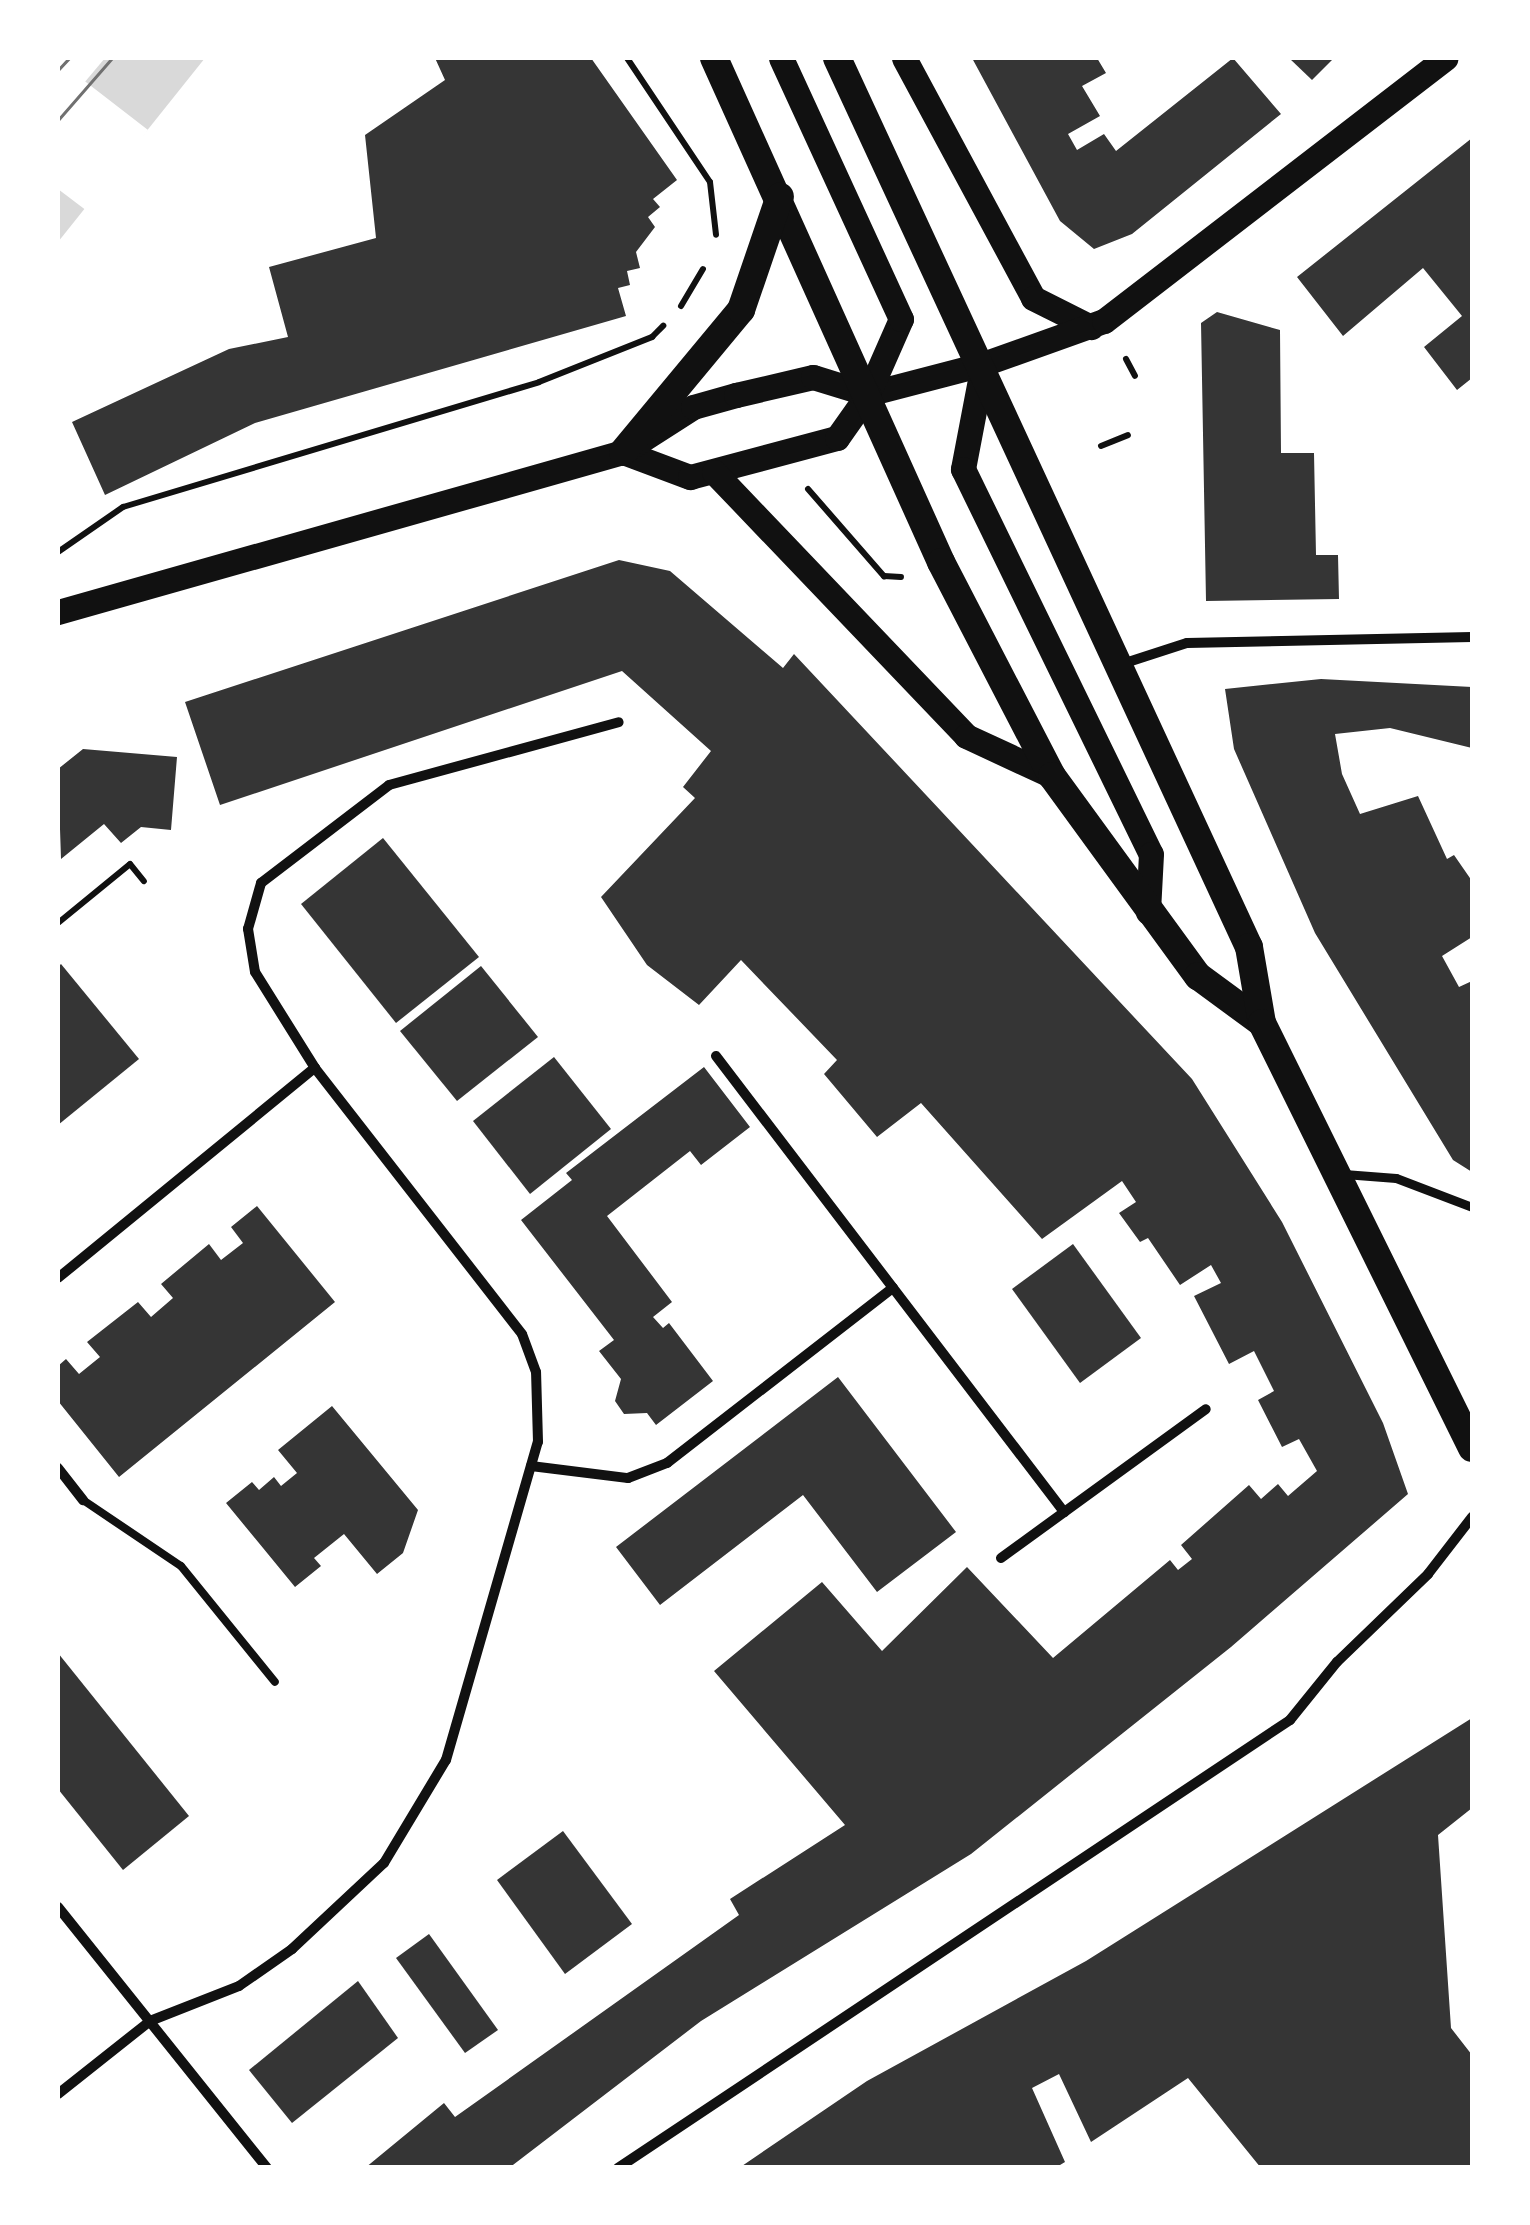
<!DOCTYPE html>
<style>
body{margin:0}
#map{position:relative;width:1530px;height:2225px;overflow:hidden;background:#fff;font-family:Montserrat,sans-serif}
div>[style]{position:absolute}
.water>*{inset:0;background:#d9d9d9}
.pier>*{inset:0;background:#fff}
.building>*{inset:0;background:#353535}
.path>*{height:6px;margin:-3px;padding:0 3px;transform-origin:3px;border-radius:3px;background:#111}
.service>*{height:8px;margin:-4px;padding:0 4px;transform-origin:4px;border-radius:4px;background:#111}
.pedestrian>*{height:9px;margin:-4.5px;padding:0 4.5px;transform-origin:4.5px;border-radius:4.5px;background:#111}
.minor>*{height:10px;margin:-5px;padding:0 5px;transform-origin:5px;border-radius:5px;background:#111}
.primary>*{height:25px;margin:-12.5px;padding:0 12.5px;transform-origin:12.5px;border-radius:12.5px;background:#111}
.trunk>*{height:28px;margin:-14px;padding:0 14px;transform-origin:14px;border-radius:14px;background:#111}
.tram>*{height:2.5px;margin:-1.25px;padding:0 1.25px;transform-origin:1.25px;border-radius:1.25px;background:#707070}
span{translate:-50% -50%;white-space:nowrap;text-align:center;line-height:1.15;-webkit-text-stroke:8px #fff;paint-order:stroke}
.frame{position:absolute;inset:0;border:60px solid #fff;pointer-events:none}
</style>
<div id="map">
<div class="water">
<div style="clip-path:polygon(105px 58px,205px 58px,58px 242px,58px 114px)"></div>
</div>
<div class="pier">
<div style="clip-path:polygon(82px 79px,148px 130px,87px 211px,58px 189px,58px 106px)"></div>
</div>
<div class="building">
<div style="clip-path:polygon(435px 58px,591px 58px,677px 180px,653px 199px,660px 207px,648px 217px,655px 227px,636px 252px,640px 268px,627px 271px,630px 285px,618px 288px,626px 316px,255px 423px,105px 495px,72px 422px,229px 349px,288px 337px,269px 267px,376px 238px,365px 135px,445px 80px)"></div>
<div style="clip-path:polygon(972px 58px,1097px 58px,1106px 73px,1082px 86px,1100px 116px,1068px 134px,1077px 150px,1104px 134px,1116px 151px,1233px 58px,1281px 114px,1132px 234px,1094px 249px,1060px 221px)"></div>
<div style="clip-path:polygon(1289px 58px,1334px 58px,1312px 80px)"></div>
<div style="clip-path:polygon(1472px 138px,1472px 378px,1457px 390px,1424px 347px,1462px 316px,1423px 268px,1343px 336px,1297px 277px)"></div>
<div style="clip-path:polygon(1217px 312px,1280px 330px,1281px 453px,1314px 453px,1316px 555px,1338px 555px,1339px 599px,1206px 601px,1201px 323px)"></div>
<div style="clip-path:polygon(619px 560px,670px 571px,783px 668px,794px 654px,1192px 1079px,1282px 1222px,1383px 1423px,1408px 1494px,1231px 1647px,971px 1854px,701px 2021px,509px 2168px,365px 2168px,444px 2103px,455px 2117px,739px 1915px,730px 1899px,845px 1825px,714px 1671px,822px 1582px,882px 1651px,967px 1567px,1053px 1658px,1170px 1560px,1178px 1570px,1192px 1559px,1181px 1545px,1249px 1485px,1261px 1499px,1278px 1484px,1288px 1496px,1317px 1471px,1299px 1439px,1282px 1447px,1258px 1400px,1274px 1391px,1254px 1351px,1229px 1364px,1194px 1296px,1221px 1283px,1211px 1265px,1180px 1285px,1148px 1238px,1140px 1242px,1119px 1213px,1136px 1202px,1122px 1181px,1042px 1239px,921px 1103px,877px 1137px,824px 1074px,837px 1060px,741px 960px,699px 1005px,647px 965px,601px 897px,695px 798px,683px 787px,711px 751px,622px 671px,220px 805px,185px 702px)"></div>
<div style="clip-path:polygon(1321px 679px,1472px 687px,1472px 748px,1390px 728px,1335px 734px,1342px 774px,1360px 814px,1418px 796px,1447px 859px,1454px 855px,1472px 881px,1472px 937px,1442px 956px,1459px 987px,1472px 981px,1472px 1172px,1453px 1160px,1315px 933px,1234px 749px,1225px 689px)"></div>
<div style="clip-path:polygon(83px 749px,177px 757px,171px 830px,141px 827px,121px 843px,104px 824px,61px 859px,58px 769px)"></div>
<div style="clip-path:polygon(383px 838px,479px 957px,396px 1023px,301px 904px)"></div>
<div style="clip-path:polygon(61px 964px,139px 1059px,58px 1125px,58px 967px)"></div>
<div style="clip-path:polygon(481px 966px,538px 1037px,457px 1101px,400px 1031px)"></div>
<div style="clip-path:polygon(554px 1057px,611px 1129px,530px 1194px,473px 1121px)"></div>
<div style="clip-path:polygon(704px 1067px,750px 1127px,701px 1165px,690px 1151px,607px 1216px,672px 1302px,653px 1317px,663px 1328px,669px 1323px,713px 1381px,656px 1425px,647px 1413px,624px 1414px,615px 1401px,621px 1379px,599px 1351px,614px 1340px,521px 1220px,572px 1180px,566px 1173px)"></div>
<div style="clip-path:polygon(257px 1206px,335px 1302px,119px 1477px,58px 1401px,58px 1366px,66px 1359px,79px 1374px,100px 1357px,87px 1342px,138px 1302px,151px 1317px,173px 1298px,161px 1284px,209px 1244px,221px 1260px,243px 1243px,231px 1227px)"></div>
<div style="clip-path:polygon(1073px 1244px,1141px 1338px,1080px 1383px,1012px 1289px)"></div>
<div style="clip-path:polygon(838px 1377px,956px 1532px,877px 1592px,803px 1495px,660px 1605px,616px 1547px)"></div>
<div style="clip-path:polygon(332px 1406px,418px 1510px,403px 1553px,377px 1574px,344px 1534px,314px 1558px,321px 1566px,295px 1587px,226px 1503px,252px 1482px,259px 1490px,274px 1477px,281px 1486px,297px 1473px,278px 1450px)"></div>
<div style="clip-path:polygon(58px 1653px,189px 1816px,123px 1870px,58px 1789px)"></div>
<div style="clip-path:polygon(1472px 1718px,1472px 1808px,1438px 1835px,1451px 2028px,1472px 2055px,1472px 2168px,1261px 2168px,1188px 2078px,1091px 2142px,1059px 2074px,1032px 2088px,1065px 2162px,1055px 2168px,739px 2168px,867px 2081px,1086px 1961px)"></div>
<div style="clip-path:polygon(563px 1831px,632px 1924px,565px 1974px,497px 1880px)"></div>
<div style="clip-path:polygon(429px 1934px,498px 2030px,465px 2053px,396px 1958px)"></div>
<div style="clip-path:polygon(358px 1981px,398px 2038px,292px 2123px,249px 2070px)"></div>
</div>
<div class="path">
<div style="left:627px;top:58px;width:149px;rotate:56.2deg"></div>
<div style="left:710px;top:182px;width:53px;rotate:83.5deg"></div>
<div style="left:681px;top:306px;width:43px;rotate:-59.3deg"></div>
<div style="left:1126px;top:359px;width:19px;rotate:62deg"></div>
<div style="left:1101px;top:446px;width:29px;rotate:-22deg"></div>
<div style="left:808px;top:489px;width:116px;rotate:48.9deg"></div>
<div style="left:884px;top:576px;width:17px;rotate:3deg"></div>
<div style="left:58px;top:552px;width:79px;rotate:-34.7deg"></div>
<div style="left:123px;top:507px;width:434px;rotate:-16.7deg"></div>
<div style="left:539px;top:382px;width:122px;rotate:-21.7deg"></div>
<div style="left:652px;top:337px;width:16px;rotate:-45deg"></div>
<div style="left:58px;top:923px;width:93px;rotate:-39.3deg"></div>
<div style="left:130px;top:864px;width:22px;rotate:51deg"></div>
</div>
<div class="service">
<div style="left:83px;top:1500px;width:118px;rotate:34deg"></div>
<div style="left:181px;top:1566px;width:149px;rotate:51deg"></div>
</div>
<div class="pedestrian">
<div style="left:1344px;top:1174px;width:52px;rotate:4.4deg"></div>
<div style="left:1396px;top:1178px;width:81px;rotate:20.9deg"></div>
</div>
<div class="minor">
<div style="left:1122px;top:664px;width:68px;rotate:-17.9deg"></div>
<div style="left:1187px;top:643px;width:285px;rotate:-1.2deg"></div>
<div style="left:716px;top:1056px;width:574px;rotate:52.65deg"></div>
<div style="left:58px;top:1278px;width:332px;rotate:-39.3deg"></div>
<div style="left:531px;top:1466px;width:98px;rotate:7.1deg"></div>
<div style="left:628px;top:1478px;width:42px;rotate:-21deg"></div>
<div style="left:667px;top:1463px;width:286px;rotate:-37.8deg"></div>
<div style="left:58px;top:1468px;width:41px;rotate:52deg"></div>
<div style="left:1001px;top:1558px;width:253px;rotate:-36deg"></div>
<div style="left:58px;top:1907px;width:334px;rotate:51.3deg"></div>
<div style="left:58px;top:2094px;width:117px;rotate:-38.4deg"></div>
<div style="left:150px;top:2021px;width:96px;rotate:-21.5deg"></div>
<div style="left:239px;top:1986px;width:65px;rotate:-34.9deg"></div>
<div style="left:292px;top:1949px;width:126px;rotate:-43.1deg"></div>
<div style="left:384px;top:1863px;width:120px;rotate:-59deg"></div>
<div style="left:446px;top:1760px;width:331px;rotate:-73.9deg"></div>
<div style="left:538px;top:1442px;width:70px;rotate:-91.6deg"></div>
<div style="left:536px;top:1372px;width:40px;rotate:-110.2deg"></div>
<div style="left:522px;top:1334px;width:337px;rotate:-127.9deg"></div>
<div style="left:315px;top:1068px;width:113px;rotate:-122deg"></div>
<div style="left:255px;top:972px;width:44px;rotate:-99.2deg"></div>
<div style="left:248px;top:929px;width:48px;rotate:-74.2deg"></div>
<div style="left:261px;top:883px;width:161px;rotate:-37.4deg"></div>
<div style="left:389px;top:785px;width:238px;rotate:-15.3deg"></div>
<div style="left:618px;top:2168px;width:808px;rotate:-33.69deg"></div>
<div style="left:1290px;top:1720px;width:75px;rotate:-51deg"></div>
<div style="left:1337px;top:1662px;width:127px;rotate:-44deg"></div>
<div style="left:1428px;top:1574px;width:72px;rotate:-52.3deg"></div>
</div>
<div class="primary">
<div style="left:904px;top:58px;width:272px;rotate:61.7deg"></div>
<div style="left:1033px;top:298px;width:65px;rotate:26.6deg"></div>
<div style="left:983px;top:364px;width:107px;rotate:100.8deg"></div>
<div style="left:963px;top:469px;width:428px;rotate:64deg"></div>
<div style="left:1151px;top:854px;width:58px;rotate:93deg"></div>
<div style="left:868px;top:394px;width:119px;rotate:-14.6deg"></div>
<div style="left:983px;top:364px;width:128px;rotate:-19.6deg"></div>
<div style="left:1104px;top:321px;width:431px;rotate:-37.6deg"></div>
<div style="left:623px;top:452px;width:72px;rotate:20.5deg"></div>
<div style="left:690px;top:477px;width:152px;rotate:-14.9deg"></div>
<div style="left:837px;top:438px;width:54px;rotate:-54.8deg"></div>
<div style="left:868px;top:394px;width:82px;rotate:-66.3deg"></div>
<div style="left:901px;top:319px;width:287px;rotate:-114.7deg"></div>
<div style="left:714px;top:472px;width:365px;rotate:46.3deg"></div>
<div style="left:966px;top:736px;width:95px;rotate:24.9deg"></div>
<div style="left:58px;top:612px;width:587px;rotate:-15.81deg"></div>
<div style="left:623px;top:452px;width:83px;rotate:-32.7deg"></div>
<div style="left:693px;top:407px;width:45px;rotate:-15.6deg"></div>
<div style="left:736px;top:395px;width:79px;rotate:-13.2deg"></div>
<div style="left:813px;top:377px;width:58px;rotate:17.2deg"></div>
</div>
<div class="trunk">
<div style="left:714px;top:58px;width:553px;rotate:65.75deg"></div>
<div style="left:941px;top:562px;width:241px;rotate:62.6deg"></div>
<div style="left:1052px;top:776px;width:248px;rotate:53.9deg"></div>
<div style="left:1198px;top:976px;width:79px;rotate:36.3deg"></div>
<div style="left:837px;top:58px;width:980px;rotate:65.14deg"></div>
<div style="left:1249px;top:947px;width:77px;rotate:80.3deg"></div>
<div style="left:1262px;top:1023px;width:474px;rotate:63.7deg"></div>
<div style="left:623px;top:452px;width:185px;rotate:-50.3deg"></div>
<div style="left:741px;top:310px;width:120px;rotate:-71.1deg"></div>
</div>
<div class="tram">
<div style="left:58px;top:70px;width:16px;rotate:-47deg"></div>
<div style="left:58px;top:120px;width:82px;rotate:-48.9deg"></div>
</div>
<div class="frame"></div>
</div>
